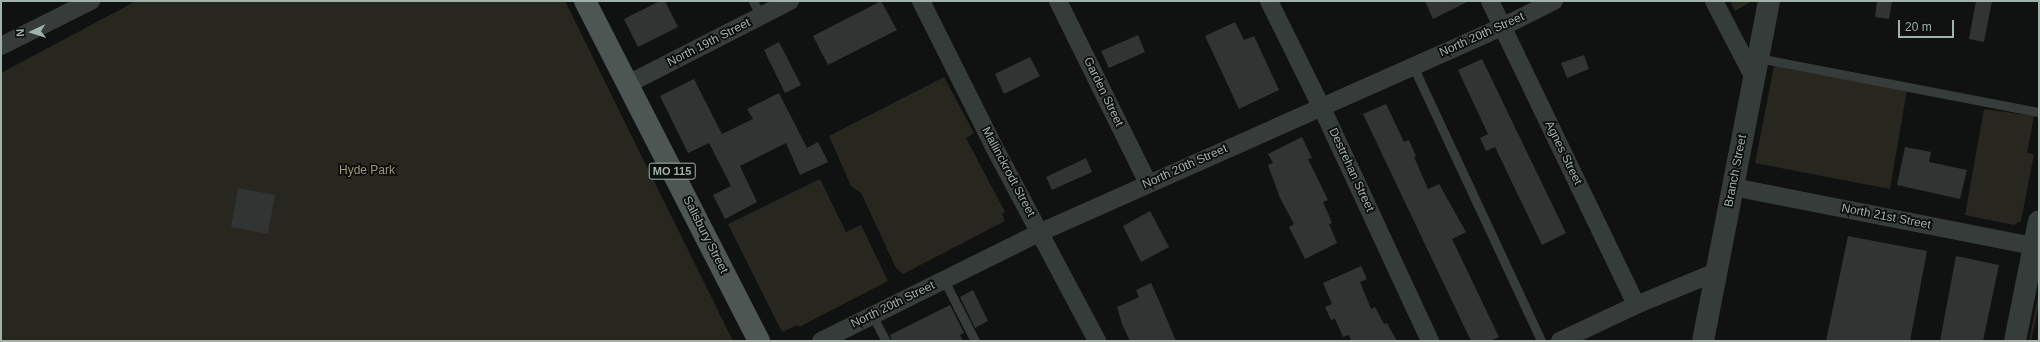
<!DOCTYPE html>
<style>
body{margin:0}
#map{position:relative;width:2040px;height:342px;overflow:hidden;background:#101212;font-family:Helvetica,sans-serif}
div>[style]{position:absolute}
.green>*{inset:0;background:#27261f}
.building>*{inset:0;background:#303433}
.service>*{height:9px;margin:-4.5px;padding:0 4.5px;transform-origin:4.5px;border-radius:4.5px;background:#353c3a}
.minor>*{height:18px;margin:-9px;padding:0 9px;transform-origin:9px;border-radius:9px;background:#353c3a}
.tertiary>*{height:22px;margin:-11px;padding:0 11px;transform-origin:11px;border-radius:11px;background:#353c3a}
.primary>*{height:22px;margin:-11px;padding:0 11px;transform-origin:11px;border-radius:11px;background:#4d5652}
span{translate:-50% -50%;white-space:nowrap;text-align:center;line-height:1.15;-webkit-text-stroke:3.5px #0c0d0d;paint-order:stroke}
.shield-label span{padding:1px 3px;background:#0c0d0d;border:1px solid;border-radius:3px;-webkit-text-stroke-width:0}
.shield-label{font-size:11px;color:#a1b3a9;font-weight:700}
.street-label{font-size:12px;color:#a1b3a9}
.park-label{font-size:12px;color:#9f9877}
.frame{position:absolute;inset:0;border:2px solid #a1b3a9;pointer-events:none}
.north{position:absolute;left:12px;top:12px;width:40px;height:40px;-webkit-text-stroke:3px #0c0d0d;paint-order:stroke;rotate:266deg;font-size:11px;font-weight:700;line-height:16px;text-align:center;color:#a1b3a9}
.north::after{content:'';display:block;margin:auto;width:14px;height:18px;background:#a1b3a9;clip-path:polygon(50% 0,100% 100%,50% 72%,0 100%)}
.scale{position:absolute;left:1898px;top:20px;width:56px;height:18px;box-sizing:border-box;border:2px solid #a1b3a9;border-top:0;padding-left:5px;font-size:12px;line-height:14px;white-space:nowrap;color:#a1b3a9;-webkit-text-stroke:3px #0c0d0d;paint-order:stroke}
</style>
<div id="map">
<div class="green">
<div style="clip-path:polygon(136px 1px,565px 1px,733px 341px,1px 341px,1px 73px)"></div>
<div style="clip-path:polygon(1730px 1px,1752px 1px,1735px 11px)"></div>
<div style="clip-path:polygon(1774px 66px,1907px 90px,1890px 189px,1755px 163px)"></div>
<div style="clip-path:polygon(944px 77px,974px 133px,966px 138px,1005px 212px,1002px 214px,1005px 221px,903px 274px,896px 268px,861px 193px,851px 186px,829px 136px)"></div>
<div style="clip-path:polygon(1984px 109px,2034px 116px,2027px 153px,2034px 154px,2021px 221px,2014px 225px,1965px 215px)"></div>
<div style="clip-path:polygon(820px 179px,846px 232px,861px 225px,888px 281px,799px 327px,798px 325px,782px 332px,728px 224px)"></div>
<div style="clip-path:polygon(2039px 291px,2039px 304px,2031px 341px,2029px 341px)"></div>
</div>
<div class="building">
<div style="clip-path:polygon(660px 1px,665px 1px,678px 27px,638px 47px,624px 19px)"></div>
<div style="clip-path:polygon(881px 1px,897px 30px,828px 65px,813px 36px)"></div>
<div style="clip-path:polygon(1425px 1px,1469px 1px,1433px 19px)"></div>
<div style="clip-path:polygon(1877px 1px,1892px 1px,1889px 19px,1875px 17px)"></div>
<div style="clip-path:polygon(1976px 1px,1992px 1px,1984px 42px,1969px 39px)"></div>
<div style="clip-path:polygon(1235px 22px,1244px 40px,1254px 36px,1279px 90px,1239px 109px,1205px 36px)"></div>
<div style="clip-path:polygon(1138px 35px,1145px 52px,1109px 68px,1101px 51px)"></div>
<div style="clip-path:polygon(779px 42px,801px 85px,785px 93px,764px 50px)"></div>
<div style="clip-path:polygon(1584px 55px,1589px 69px,1567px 78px,1561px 63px)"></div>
<div style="clip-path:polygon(1030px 57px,1040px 76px,1004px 94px,995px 74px)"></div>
<div style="clip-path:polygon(1482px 59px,1566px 233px,1542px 245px,1495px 147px,1486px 151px,1480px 138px,1488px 134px,1458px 70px)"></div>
<div style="clip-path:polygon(694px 79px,722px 134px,753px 119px,747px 109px,779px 93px,807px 148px,818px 142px,828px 162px,800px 175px,786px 143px,740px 166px,757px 202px,725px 219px,713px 195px,731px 186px,709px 143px,688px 153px,660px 96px)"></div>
<div style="clip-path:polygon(1386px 104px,1404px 142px,1409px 140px,1416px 156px,1414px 157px,1428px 189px,1439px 184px,1466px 232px,1452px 239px,1499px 337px,1490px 341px,1471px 341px,1363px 114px)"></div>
<div style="clip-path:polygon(1302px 137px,1312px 158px,1308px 159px,1328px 200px,1323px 202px,1332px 223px,1329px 224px,1337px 243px,1305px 259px,1289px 227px,1294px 224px,1280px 198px,1268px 165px,1273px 163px,1268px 154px)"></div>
<div style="clip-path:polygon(1905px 147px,1931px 152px,1929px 162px,1967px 170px,1960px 199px,1897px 185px)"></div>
<div style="clip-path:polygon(1086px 158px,1092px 172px,1052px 190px,1046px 177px)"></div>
<div style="clip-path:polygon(238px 188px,275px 195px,268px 234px,231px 227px)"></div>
<div style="clip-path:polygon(1150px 211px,1169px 247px,1141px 262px,1123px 226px)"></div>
<div style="clip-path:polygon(1848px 236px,1927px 251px,1910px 341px,1826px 341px)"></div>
<div style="clip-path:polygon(1956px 256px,1999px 265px,1983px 341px,1940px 341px)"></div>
<div style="clip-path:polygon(1361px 266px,1367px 279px,1360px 282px,1371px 309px,1375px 307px,1384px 324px,1387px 323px,1397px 341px,1351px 341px,1349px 335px,1343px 337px,1335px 319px,1331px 320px,1325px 307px,1332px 304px,1323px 283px)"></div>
<div style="clip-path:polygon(1151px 283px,1160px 303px,1176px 341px,1130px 341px,1122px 324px,1117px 307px,1139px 297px,1136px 290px)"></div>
<div style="clip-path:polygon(973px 290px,988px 321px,975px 328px,960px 297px)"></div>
<div style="clip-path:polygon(950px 305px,964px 333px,960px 335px,963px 341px,892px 341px,890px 335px)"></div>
</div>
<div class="service">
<div style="left:753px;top:1px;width:17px;rotate:62deg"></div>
<div style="left:1758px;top:58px;width:286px;rotate:10.9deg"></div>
<div style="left:1413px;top:66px;width:303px;rotate:65deg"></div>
<div style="left:944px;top:280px;width:68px;rotate:63.1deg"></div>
<div style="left:872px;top:315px;width:30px;rotate:62deg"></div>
</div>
<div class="minor">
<div style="left:921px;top:1px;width:163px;rotate:63.4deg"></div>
<div style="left:994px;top:147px;width:220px;rotate:62deg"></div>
<div style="left:1058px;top:1px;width:203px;rotate:63.7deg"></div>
<div style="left:1269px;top:1px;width:117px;rotate:63.7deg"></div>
<div style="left:1321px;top:106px;width:259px;rotate:65.1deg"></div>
<div style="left:1490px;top:1px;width:337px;rotate:64.3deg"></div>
<div style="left:1714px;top:1px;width:85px;rotate:62.5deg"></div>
<div style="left:1px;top:46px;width:101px;rotate:-26.6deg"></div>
<div style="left:628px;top:84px;width:182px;rotate:-27.1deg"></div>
<div style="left:1733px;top:187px;width:312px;rotate:11.1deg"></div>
<div style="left:821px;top:341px;width:246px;rotate:-26.4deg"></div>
<div style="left:1041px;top:232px;width:505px;rotate:-23.97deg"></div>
<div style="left:1502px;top:27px;width:58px;rotate:-26.6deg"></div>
<div style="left:1560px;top:341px;width:84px;rotate:-25.3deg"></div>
<div style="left:1636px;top:305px;width:87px;rotate:-22.4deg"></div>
</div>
<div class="tertiary">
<div style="left:1703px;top:341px;width:346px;rotate:-79deg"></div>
<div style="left:2015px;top:341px;width:122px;rotate:-78.7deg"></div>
</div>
<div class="primary">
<div style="left:585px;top:1px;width:382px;rotate:62.9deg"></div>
</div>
<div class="shield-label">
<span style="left:672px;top:171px">MO 115</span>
</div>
<div class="street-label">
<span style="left:1482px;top:35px;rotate:-24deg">North 20th Street</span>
<span style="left:709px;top:43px;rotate:-27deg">North 19th Street</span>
<span style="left:1103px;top:92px;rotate:64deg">Garden Street</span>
<span style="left:1563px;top:153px;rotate:64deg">Agnes Street</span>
<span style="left:1185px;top:167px;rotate:-24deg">North 20th Street</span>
<span style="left:1351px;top:170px;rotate:65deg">Destrehan Street</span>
<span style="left:1736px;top:171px;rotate:-79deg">Branch Street</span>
<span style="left:1008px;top:172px;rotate:62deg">Mallinckrodt Street</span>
<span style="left:1886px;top:217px;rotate:11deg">North 21st Street</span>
<span style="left:705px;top:235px;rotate:63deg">Salisbury Street</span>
<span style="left:893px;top:305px;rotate:-26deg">North 20th Street</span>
</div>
<div class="park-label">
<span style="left:367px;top:171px">Hyde Park</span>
</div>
<div class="frame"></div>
<div class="north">N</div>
<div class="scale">20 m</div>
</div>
